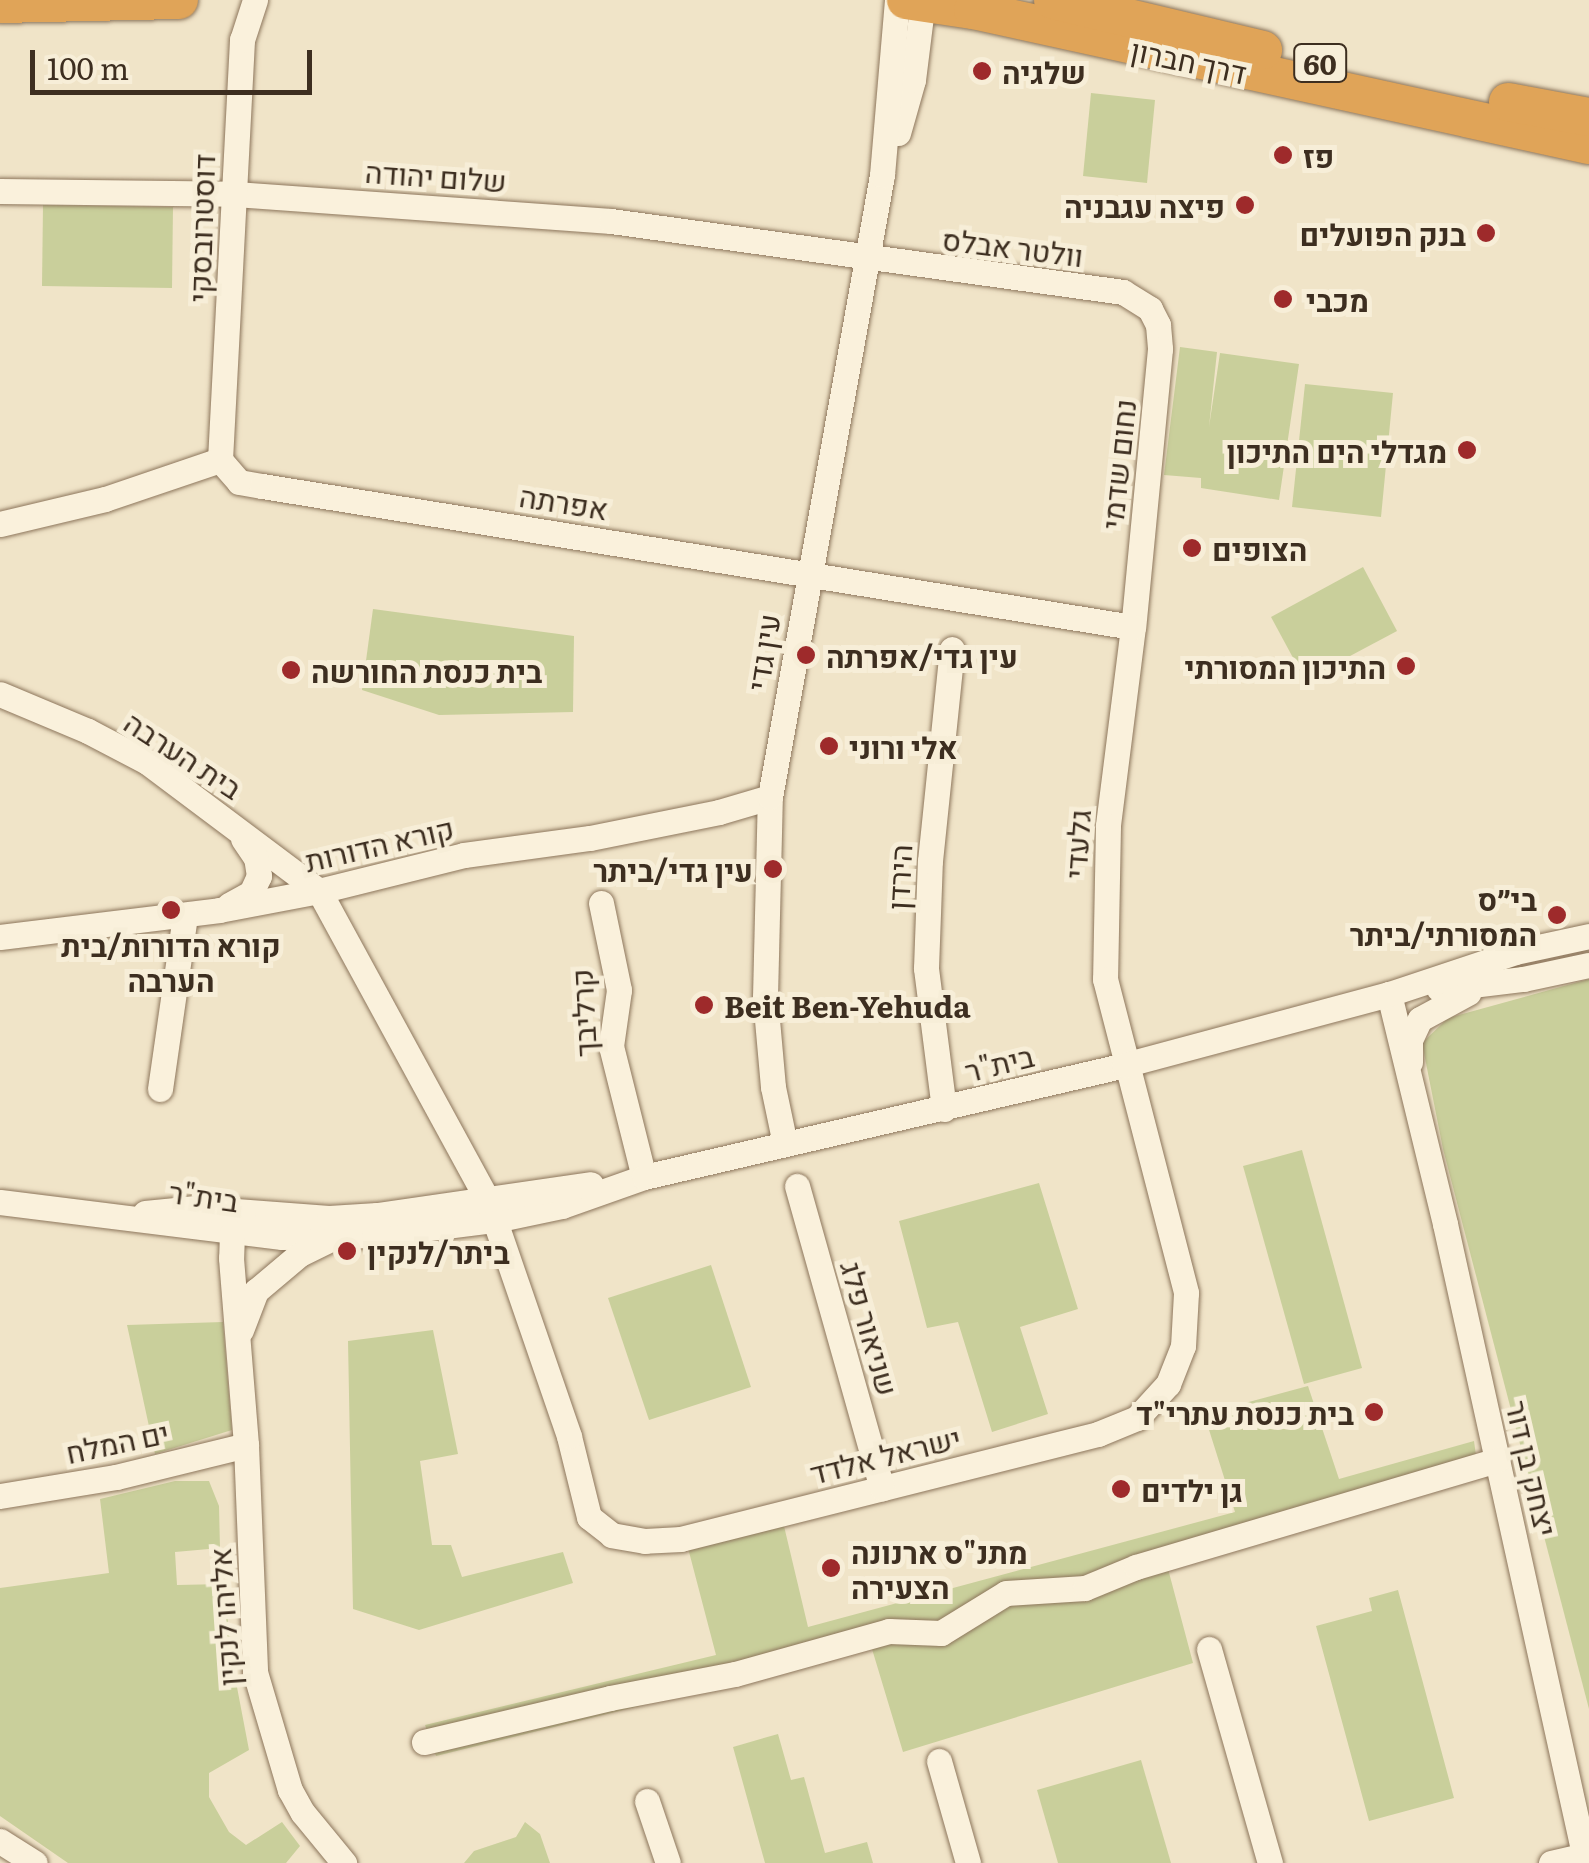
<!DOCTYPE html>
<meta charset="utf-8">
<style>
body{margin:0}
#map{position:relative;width:1589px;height:1863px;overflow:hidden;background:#f0e4c8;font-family:Literata,Heebo,serif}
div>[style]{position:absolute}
.green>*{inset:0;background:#c9cf9b}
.roads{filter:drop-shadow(0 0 2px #8d765c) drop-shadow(0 0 2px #8d765c)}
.minor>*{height:25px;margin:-12.5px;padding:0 12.5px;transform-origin:12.5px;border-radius:12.5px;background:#faf1dc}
.highway>*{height:38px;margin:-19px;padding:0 19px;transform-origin:19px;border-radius:19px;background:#e0a458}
.dots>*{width:28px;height:28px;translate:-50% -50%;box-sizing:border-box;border:5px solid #f7eed8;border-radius:50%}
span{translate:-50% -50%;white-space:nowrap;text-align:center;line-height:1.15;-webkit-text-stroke:10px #f7eed8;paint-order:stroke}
.shield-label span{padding:2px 8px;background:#f7eed8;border:2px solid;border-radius:8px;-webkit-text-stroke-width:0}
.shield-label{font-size:28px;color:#3d2e20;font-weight:700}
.street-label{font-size:30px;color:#3d2e20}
.poi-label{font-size:30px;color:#3d2e20;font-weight:700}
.left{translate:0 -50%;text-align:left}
.right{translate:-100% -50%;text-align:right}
.scale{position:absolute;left:30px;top:50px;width:282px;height:45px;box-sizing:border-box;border:5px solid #3d2e20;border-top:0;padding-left:12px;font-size:30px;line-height:35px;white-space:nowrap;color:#3d2e20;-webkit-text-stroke:8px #f7eed8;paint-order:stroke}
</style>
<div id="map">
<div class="green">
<div style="clip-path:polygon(1091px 93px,1155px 100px,1147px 183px,1083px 176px)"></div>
<div style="clip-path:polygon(43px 205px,173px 207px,172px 288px,42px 286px)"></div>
<div style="clip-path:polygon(1180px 347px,1217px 352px,1209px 427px,1220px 353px,1299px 364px,1279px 500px,1201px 488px,1201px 478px,1164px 475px)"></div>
<div style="clip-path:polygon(1305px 384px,1393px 393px,1381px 517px,1292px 507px)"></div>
<div style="clip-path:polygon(1363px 567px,1397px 631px,1305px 680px,1271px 617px)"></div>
<div style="clip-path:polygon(373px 609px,574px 636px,573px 712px,439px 715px,362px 690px)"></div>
<div style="clip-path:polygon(1589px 979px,1589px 1709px,1443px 1149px,1422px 1043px,1448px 1018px)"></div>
<div style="clip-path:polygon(1302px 1150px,1362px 1368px,1304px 1384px,1243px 1166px)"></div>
<div style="clip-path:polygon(1039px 1183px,1078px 1309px,1020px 1327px,1048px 1414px,992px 1432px,958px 1322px,927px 1328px,899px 1221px)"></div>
<div style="clip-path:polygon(711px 1265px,751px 1387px,649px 1420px,608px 1298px)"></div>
<div style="clip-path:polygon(223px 1322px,232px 1430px,155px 1454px,127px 1325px)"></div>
<div style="clip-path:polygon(433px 1330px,458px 1454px,420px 1461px,432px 1545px,451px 1545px,462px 1577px,563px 1552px,573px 1583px,419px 1630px,353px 1609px,348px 1341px)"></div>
<div style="clip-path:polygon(1308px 1386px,1339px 1479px,1474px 1441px,1479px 1477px,1167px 1565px,1193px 1663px,903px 1752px,872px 1649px,436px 1756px,425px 1725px,716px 1655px,688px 1548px,784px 1526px,808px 1627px,1235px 1512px,1204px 1414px)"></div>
<div style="clip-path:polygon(175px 1481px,209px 1481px,219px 1506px,220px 1548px,175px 1552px,177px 1585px,224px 1584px,232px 1661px,249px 1750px,209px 1773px,209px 1797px,229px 1832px,246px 1845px,282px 1822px,300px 1846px,286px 1863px,68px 1863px,0 1816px,0 1588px,109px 1573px,100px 1499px)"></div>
<div style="clip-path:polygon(1398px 1590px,1454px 1798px,1369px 1821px,1316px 1626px,1372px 1611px,1369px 1598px)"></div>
<div style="clip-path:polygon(778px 1734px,791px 1780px,804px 1777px,825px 1853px,867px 1842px,873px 1863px,765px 1863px,733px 1747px)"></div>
<div style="clip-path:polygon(1141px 1760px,1171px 1863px,1058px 1863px,1037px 1790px)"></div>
<div style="clip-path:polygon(525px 1822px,540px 1834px,550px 1863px,464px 1863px,474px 1851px,516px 1837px)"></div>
</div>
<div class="roads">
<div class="minor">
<div style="left:898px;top:133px;width:55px;rotate:-74.2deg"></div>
<div style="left:913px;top:80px;width:81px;rotate:-82.9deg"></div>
<div style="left:0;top:191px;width:235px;rotate:0.7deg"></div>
<div style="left:235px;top:194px;width:377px;rotate:4.1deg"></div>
<div style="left:611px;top:221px;width:517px;rotate:7.89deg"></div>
<div style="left:1123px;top:292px;width:32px;rotate:32deg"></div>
<div style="left:1150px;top:309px;width:18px;rotate:63deg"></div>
<div style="left:1158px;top:325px;width:24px;rotate:85deg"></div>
<div style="left:1160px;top:349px;width:279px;rotate:95.5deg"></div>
<div style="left:1133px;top:627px;width:201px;rotate:97.2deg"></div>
<div style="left:1108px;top:826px;width:153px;rotate:91.1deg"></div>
<div style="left:1105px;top:979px;width:324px;rotate:75.5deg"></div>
<div style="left:1186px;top:1293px;width:53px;rotate:93.2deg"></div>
<div style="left:1183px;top:1346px;width:41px;rotate:111.5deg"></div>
<div style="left:1168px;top:1384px;width:46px;rotate:132.4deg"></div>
<div style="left:1137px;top:1418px;width:42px;rotate:157.7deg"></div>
<div style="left:1098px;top:1434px;width:430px;rotate:165.9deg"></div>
<div style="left:681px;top:1539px;width:36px;rotate:177deg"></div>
<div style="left:645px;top:1541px;width:34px;rotate:-170deg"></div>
<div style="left:612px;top:1535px;width:29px;rotate:-142deg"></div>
<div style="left:589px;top:1517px;width:83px;rotate:-103.9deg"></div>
<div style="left:569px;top:1436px;width:249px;rotate:-109deg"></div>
<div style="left:488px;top:1201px;width:353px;rotate:-118.6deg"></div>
<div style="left:319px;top:891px;width:215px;rotate:-143.1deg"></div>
<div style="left:147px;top:762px;width:67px;rotate:-152.3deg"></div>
<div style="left:88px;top:731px;width:95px;rotate:-157.2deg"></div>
<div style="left:220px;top:460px;width:29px;rotate:49deg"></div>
<div style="left:239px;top:482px;width:23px;rotate:10deg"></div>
<div style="left:262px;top:486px;width:882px;rotate:9.2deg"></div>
<div style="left:220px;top:460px;width:421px;rotate:-87deg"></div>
<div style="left:242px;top:40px;width:42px;rotate:-72deg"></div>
<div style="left:0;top:524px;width:108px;rotate:-13.4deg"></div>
<div style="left:105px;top:499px;width:121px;rotate:-18.7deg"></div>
<div style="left:601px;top:903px;width:89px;rotate:78.3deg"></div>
<div style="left:619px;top:990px;width:57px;rotate:98.1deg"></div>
<div style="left:611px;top:1046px;width:135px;rotate:75.9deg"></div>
<div style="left:229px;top:905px;width:25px;rotate:-29deg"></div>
<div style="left:251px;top:893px;width:19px;rotate:-65deg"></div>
<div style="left:259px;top:876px;width:18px;rotate:-99deg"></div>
<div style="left:256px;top:858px;width:23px;rotate:-124deg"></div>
<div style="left:0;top:937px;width:221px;rotate:-7deg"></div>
<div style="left:219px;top:910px;width:102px;rotate:-10.8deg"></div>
<div style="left:319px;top:891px;width:149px;rotate:-13.9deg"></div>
<div style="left:464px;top:855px;width:127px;rotate:-7.7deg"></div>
<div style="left:590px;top:838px;width:132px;rotate:-11.4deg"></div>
<div style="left:719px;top:812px;width:53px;rotate:-16.4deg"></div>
<div style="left:1439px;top:989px;width:85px;rotate:-6.8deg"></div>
<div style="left:1523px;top:979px;width:67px;rotate:-12deg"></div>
<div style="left:1389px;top:994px;width:237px;rotate:76.3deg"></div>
<div style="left:1445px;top:1224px;width:654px;rotate:77.56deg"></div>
<div style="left:1410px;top:1062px;width:22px;rotate:-90deg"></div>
<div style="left:1410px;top:1040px;width:23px;rotate:-65deg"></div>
<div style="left:1420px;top:1019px;width:55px;rotate:-28.4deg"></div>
<div style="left:160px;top:1089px;width:175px;rotate:-81.8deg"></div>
<div style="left:944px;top:1109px;width:142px;rotate:-97.3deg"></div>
<div style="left:926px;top:968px;width:107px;rotate:-87.9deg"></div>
<div style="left:930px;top:861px;width:213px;rotate:-84.1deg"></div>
<div style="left:785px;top:1144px;width:58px;rotate:-101.9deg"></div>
<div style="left:773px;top:1087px;width:90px;rotate:-95.1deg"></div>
<div style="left:765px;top:997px;width:200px;rotate:-88.6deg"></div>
<div style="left:770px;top:797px;width:632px;rotate:-79.79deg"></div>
<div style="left:882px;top:175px;width:176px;rotate:-85.1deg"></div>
<div style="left:797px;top:1186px;width:314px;rotate:74.3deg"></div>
<div style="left:0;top:1202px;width:284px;rotate:7.1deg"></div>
<div style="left:282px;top:1237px;width:92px;rotate:-1.2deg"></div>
<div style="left:374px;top:1235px;width:122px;rotate:-7.1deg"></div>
<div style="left:495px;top:1220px;width:68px;rotate:-11.8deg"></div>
<div style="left:562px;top:1206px;width:87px;rotate:-19.5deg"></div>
<div style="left:644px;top:1177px;width:493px;rotate:-13.1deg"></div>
<div style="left:1124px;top:1065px;width:274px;rotate:-15deg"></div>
<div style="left:1389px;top:994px;width:133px;rotate:-18.4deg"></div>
<div style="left:1515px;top:952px;width:76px;rotate:-12.2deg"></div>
<div style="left:145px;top:1213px;width:51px;rotate:-5.6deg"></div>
<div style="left:196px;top:1208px;width:133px;rotate:4.3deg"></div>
<div style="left:329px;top:1218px;width:48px;rotate:-3.6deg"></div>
<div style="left:377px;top:1215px;width:216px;rotate:-8.2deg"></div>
<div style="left:243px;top:1213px;width:23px;rotate:119deg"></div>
<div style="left:232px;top:1233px;width:25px;rotate:92deg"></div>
<div style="left:231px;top:1258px;width:188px;rotate:85.4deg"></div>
<div style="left:246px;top:1445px;width:227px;rotate:87.7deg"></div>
<div style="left:255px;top:1672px;width:123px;rotate:73.5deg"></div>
<div style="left:290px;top:1790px;width:26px;rotate:61deg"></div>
<div style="left:303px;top:1813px;width:65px;rotate:50.6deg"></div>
<div style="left:241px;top:1330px;width:42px;rotate:-69deg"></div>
<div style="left:256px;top:1291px;width:57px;rotate:-40.1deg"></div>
<div style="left:300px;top:1254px;width:30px;rotate:-26deg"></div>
<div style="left:0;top:1496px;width:118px;rotate:-9.3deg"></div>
<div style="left:116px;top:1477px;width:134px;rotate:-13.8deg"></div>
<div style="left:1209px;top:1649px;width:223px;rotate:74.1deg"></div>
<div style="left:424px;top:1742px;width:191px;rotate:-13.3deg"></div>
<div style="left:610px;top:1698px;width:127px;rotate:-10.9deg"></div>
<div style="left:735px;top:1674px;width:160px;rotate:-15.6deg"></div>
<div style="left:889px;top:1631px;width:52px;rotate:2.2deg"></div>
<div style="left:941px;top:1633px;width:76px;rotate:-31.6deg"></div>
<div style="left:1006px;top:1593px;width:79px;rotate:-3.6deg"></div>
<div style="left:1085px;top:1588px;width:55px;rotate:-22.4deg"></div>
<div style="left:1136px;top:1567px;width:377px;rotate:-16.5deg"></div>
<div style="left:939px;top:1761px;width:106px;rotate:74.1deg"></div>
<div style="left:647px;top:1801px;width:65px;rotate:71.3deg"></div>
<div style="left:0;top:1841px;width:41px;rotate:32.2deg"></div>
<div style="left:1551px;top:1863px;width:39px;rotate:-13deg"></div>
</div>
<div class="highway">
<div style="left:906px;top:0;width:68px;rotate:8.5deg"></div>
<div style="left:973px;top:10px;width:631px;rotate:12.36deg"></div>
<div style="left:1053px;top:0;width:216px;rotate:13.4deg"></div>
<div style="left:0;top:4px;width:179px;rotate:-1.3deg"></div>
<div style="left:1508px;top:102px;width:82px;rotate:10.5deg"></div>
</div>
</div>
<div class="dots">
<div style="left:982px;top:71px;background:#9e2a2b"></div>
<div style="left:1283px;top:155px;background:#9e2a2b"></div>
<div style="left:1245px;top:205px;background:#9e2a2b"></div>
<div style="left:1486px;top:233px;background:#9e2a2b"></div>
<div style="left:1283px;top:299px;background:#9e2a2b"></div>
<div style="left:1467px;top:450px;background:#9e2a2b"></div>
<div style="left:1192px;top:548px;background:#9e2a2b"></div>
<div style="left:806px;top:655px;background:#9e2a2b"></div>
<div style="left:1406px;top:666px;background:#9e2a2b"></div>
<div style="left:291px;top:670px;background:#9e2a2b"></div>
<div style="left:829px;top:746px;background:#9e2a2b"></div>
<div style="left:773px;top:869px;background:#9e2a2b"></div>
<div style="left:171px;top:910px;background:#9e2a2b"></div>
<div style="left:1557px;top:915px;background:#9e2a2b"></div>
<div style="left:704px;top:1005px;background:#9e2a2b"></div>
<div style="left:347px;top:1251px;background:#9e2a2b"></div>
<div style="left:1374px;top:1412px;background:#9e2a2b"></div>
<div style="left:1121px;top:1489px;background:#9e2a2b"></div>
<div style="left:831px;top:1568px;background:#9e2a2b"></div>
</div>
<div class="shield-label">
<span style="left:1320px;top:63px">60</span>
</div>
<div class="street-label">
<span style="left:1189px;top:60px;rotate:12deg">דרך חברון</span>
<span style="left:436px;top:175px;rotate:4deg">שלום יהודה</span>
<span style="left:200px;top:228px;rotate:-88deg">דוסטרובסקי</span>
<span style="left:1013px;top:246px;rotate:7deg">וולטר אבלס</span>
<span style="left:1117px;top:464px;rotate:-84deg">נחום שדמי</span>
<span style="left:564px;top:501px;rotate:9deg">אפרתה</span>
<span style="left:762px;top:652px;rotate:-81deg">עין גדי</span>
<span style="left:184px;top:754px;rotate:33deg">בית הערבה</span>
<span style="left:379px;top:843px;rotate:-13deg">קורא הדורות</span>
<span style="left:1076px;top:844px;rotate:-86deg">גלעדי</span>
<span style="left:898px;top:877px;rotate:-87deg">הירדן</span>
<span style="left:582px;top:1013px;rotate:-93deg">קרליבך</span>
<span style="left:999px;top:1062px;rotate:-14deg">בית"ר</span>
<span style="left:204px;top:1195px;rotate:8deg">בית"ר</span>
<span style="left:871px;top:1328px;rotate:74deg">שניאור פלג</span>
<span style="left:117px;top:1441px;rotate:-12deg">ים המלח</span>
<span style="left:885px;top:1454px;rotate:-14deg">ישראל אלדד</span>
<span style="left:1533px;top:1468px;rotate:77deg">יצחק בן דור</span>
<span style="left:223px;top:1617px;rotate:-94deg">אליהו לנקין</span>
</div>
<div class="poi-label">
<span class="left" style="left:1002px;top:71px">שלגיה</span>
<span class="left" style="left:1303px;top:155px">פז</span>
<span class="right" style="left:1225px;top:205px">פיצה עגבניה</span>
<span class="right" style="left:1466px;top:233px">בנק הפועלים</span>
<span class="left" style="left:1306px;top:299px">מכבי</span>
<span class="right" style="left:1447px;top:450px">מגדלי הים התיכון</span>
<span class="left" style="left:1212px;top:548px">הצופים</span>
<span class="left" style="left:826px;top:655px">עין גדי/אפרתה</span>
<span class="right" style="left:1386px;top:666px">התיכון המסורתי</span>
<span class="left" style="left:311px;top:670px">בית כנסת החורשה</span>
<span class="left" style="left:849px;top:746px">אלי ורוני</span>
<span class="right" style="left:753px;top:869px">עין גדי/ביתר</span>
<span class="right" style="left:1537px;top:915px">בי״ס<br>המסורתי/ביתר</span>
<span style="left:171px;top:961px">קורא הדורות/בית<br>הערבה</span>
<span class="left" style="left:724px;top:1005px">Beit Ben-Yehuda</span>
<span class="left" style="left:367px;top:1251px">ביתר/לנקין</span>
<span class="right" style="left:1354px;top:1412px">בית כנסת עתרי"ד</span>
<span class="left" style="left:1141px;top:1489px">גן ילדים</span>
<span class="left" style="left:851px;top:1568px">מתנ"ס ארנונה<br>הצעירה</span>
</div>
<div class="scale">100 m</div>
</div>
